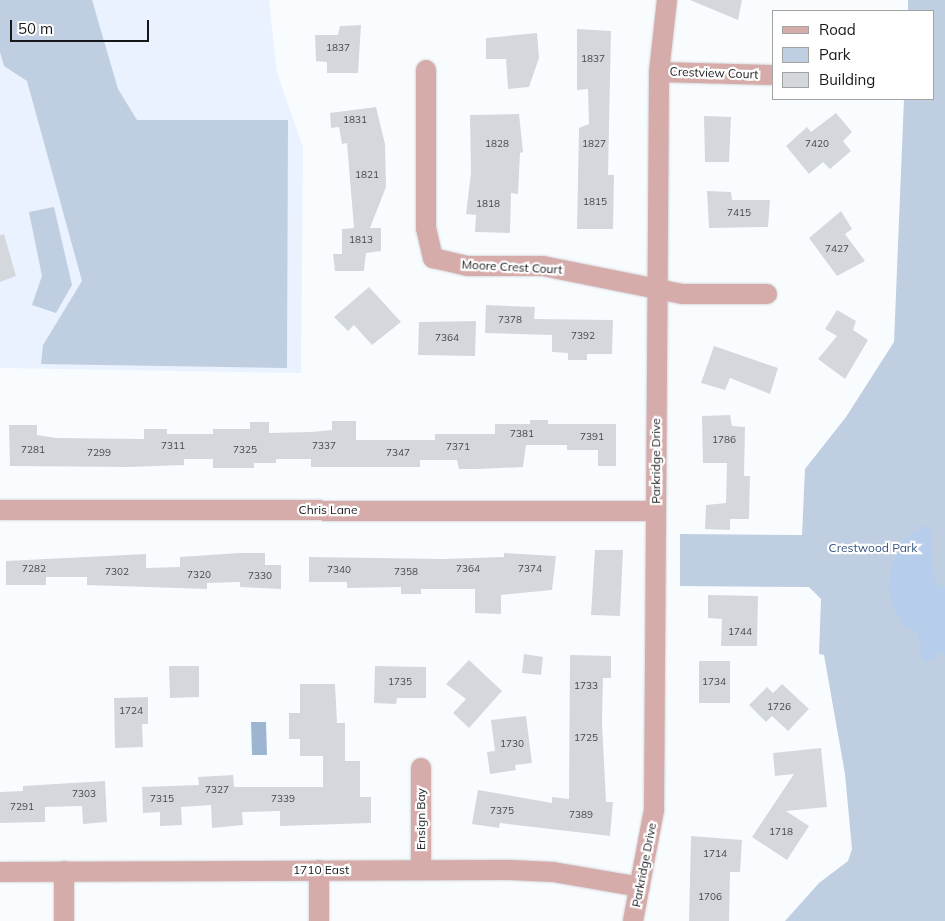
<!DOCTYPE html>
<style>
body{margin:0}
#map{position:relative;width:945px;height:921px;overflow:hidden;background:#f9fcff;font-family:Mulish,sans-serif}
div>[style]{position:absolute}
.built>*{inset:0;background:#e9f2fe}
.green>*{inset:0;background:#bfcee1}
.forest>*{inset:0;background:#b6cdeb}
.water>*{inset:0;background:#9eb5d2}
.building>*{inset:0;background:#d4d8dd}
.roads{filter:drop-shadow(0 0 1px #d5d8da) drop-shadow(0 0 1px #d5d8da)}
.minor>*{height:20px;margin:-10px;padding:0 10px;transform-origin:10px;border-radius:10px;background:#d6acab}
span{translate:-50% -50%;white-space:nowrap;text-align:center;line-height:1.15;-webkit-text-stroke:4.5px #fff;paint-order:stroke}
.number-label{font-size:10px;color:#46484b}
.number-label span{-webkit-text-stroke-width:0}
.street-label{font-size:12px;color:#17181a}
.park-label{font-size:12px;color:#365680}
.legend{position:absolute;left:772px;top:10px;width:162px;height:90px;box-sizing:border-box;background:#fff;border:1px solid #a2a3a3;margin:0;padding:6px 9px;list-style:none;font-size:15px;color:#17181a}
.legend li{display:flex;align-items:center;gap:10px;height:25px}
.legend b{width:25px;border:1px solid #a2a3a3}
.scale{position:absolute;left:10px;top:20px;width:139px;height:22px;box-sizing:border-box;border:2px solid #17181a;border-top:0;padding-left:6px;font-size:15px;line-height:18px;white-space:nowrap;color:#17181a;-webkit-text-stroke:4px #fff;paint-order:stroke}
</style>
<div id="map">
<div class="built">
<div style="clip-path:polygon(0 0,269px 0,277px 73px,303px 147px,301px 373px,0 368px)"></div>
</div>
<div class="green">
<div style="clip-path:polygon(0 0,92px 0,118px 89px,137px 120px,288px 120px,287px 368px,41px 364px,43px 345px,82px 281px,27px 81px,4px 66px,0 52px)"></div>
<div style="clip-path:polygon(908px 0,945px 0,945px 921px,785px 921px,819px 883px,848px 861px,852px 849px,845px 774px,824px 655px,819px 654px,821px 599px,809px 587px,680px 586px,680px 534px,802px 535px,805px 469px,846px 417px,894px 342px,904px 99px,934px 99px,934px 11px,908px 11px)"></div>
<div style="clip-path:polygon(54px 207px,72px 285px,56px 313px,32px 305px,42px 276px,29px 212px)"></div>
</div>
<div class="forest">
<div style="clip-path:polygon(924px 525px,931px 532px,933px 575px,940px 587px,945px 586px,945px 656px,938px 652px,933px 660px,925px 663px,920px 656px,918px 632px,904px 626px,892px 606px,889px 589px,891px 566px,904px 540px)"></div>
</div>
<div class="water">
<div style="clip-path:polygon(251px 722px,266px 722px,267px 755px,252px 755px)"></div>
</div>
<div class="building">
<div style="clip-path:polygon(690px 0,742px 0,738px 20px)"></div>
<div style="clip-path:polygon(361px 25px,358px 73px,327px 73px,327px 62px,316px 61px,315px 35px,338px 35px,340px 26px)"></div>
<div style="clip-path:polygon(577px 29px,611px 31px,608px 175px,614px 175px,613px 229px,577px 229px,579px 128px,589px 124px,588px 89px,577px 90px)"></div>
<div style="clip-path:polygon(537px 33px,539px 58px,529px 87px,508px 89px,506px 59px,486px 59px,486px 38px)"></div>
<div style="clip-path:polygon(376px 107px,385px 144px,386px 187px,370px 228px,381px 228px,381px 251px,366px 253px,364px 271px,335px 271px,333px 254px,342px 254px,342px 229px,354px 228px,347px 143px,342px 144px,339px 127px,331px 128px,330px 113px)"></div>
<div style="clip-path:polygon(836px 113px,852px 132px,843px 141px,851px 151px,830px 169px,823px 162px,809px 174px,786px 146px,807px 127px,811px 132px)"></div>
<div style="clip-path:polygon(519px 114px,523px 152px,520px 153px,518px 194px,511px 193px,510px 233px,475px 232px,476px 215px,466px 214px,471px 173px,470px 115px)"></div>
<div style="clip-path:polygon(704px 116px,731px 117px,729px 162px,705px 162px)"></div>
<div style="clip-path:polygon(707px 191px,731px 192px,732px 200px,770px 200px,768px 227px,709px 228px)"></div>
<div style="clip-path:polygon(841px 211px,852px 229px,845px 234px,865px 261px,837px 276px,809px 238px)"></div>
<div style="clip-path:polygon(4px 234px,16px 276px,0 282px,0 235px)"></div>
<div style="clip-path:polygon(369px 287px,401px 322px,372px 345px,354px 325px,348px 331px,334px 317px)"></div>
<div style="clip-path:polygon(486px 305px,535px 307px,534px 319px,613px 320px,612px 354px,587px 354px,587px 360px,568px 360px,568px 353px,552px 352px,552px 335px,485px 333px)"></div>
<div style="clip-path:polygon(837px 310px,856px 321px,853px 330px,868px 340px,845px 379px,818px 359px,837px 336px,825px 329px)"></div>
<div style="clip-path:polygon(476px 321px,475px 356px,418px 355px,419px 322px)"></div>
<div style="clip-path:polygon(714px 346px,778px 368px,770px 394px,730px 378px,725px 390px,701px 383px)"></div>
<div style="clip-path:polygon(730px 415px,732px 426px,745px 427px,744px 476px,750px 476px,749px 519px,730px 519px,730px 530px,705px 529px,706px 505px,726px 503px,727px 463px,703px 463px,702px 416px)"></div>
<div style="clip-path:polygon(530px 420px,548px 420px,548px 424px,616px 424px,616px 466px,598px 466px,598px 450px,567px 450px,567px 445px,526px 445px,523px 467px,478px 469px,459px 469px,457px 460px,420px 460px,420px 467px,311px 467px,311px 459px,276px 459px,276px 463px,254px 463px,254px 468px,213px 468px,213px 459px,184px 459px,184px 465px,128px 467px,10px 466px,9px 425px,37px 425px,37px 435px,56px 438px,144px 439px,144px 429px,167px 429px,167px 434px,213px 434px,213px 429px,250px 429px,250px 422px,269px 422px,269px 433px,311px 432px,332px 430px,332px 421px,356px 421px,356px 440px,435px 440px,435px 434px,495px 434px,495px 424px,530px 424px)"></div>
<div style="clip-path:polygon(595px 550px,623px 550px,620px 616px,591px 615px)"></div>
<div style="clip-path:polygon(239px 553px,265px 553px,265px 565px,281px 565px,281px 589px,240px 587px,240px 582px,207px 583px,207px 589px,87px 585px,87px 577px,46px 577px,46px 585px,6px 585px,6px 561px,146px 554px,146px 568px,180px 567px,180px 557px)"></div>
<div style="clip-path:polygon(504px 553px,556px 556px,552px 590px,501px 595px,501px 614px,475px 613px,475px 589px,421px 589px,421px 594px,401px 594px,401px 587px,347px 588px,347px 582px,309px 582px,309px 557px,444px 559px,504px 557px)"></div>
<div style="clip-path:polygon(708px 595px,758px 596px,757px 646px,721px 646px,722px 619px,708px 618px)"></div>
<div style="clip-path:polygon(524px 654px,543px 657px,541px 675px,522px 673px)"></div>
<div style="clip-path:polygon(570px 655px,611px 656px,611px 678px,603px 678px,602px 722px,606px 802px,613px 802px,610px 836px,500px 823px,499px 828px,472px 824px,478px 790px,552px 803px,552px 797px,569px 799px)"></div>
<div style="clip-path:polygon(469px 660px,502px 691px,469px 728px,453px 713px,466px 699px,446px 684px)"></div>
<div style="clip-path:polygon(699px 661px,730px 661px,730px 703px,699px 703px)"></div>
<div style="clip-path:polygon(169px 666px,199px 666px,199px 697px,170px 698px)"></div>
<div style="clip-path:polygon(375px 666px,426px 667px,426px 698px,397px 698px,396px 704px,374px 703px)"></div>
<div style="clip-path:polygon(300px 684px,335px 684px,337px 723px,345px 723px,345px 761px,360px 761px,360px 797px,371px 797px,371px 823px,280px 826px,280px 811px,242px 812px,243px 825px,212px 828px,211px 805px,181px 807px,182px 825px,160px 826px,160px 812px,143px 813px,142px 787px,199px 785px,198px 777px,233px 775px,234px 787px,323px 787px,323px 756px,300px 756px,300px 739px,289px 739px,289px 713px,300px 713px)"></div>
<div style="clip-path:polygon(782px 684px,809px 709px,788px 731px,772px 716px,766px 722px,749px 705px,767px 687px,773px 693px)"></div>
<div style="clip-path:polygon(148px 697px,148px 724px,142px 724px,143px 747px,115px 748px,114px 698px)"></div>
<div style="clip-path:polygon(526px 716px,532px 763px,515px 765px,516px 770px,490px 774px,487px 752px,495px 751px,491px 720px)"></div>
<div style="clip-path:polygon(821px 748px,827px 807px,786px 811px,809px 826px,787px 860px,752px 837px,794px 774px,775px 776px,773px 753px)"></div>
<div style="clip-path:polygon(105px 781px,107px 822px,83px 824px,82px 806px,45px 807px,45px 822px,0 823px,0 792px,23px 791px,23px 786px)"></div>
<div style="clip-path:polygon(691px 836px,742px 840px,740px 872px,730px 872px,729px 921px,689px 921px)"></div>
</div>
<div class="roads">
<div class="minor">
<div style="left:426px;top:70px;width:158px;rotate:90deg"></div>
<div style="left:426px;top:228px;width:31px;rotate:77deg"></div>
<div style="left:433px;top:258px;width:35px;rotate:13deg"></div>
<div style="left:467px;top:266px;width:76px"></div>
<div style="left:543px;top:266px;width:142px;rotate:11.4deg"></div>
<div style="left:682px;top:294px;width:85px"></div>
<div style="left:659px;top:72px;width:111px;rotate:1.5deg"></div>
<div style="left:0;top:510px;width:656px;rotate:0.09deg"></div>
<div style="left:421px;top:768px;width:102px;rotate:90deg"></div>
<div style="left:0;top:872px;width:510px;rotate:-0.22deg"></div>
<div style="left:510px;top:870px;width:43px;rotate:2.7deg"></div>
<div style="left:553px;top:872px;width:88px;rotate:9.8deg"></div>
<div style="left:64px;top:921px;width:50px;rotate:-90deg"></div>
<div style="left:319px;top:921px;width:51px;rotate:-90deg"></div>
<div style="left:633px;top:921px;width:113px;rotate:-79.3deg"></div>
<div style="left:654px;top:810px;width:738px;rotate:-89.61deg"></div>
<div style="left:659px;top:72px;width:72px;rotate:-83.7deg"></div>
</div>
</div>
<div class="number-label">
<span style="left:338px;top:48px">1837</span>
<span style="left:593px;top:59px">1837</span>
<span style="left:355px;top:120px">1831</span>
<span style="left:497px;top:144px">1828</span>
<span style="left:594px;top:144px">1827</span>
<span style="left:817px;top:144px">7420</span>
<span style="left:367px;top:175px">1821</span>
<span style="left:595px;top:202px">1815</span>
<span style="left:488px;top:204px">1818</span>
<span style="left:739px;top:213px">7415</span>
<span style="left:361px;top:240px">1813</span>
<span style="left:837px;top:249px">7427</span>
<span style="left:510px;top:320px">7378</span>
<span style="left:583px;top:336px">7392</span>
<span style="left:447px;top:338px">7364</span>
<span style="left:522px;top:434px">7381</span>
<span style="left:592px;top:437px">7391</span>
<span style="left:724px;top:440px">1786</span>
<span style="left:173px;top:446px">7311</span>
<span style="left:324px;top:446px">7337</span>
<span style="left:458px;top:447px">7371</span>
<span style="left:33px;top:450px">7281</span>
<span style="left:245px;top:450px">7325</span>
<span style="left:99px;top:453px">7299</span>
<span style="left:398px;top:453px">7347</span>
<span style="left:34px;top:569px">7282</span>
<span style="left:468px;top:569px">7364</span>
<span style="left:530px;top:569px">7374</span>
<span style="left:339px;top:570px">7340</span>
<span style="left:117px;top:572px">7302</span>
<span style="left:406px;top:572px">7358</span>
<span style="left:199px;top:575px">7320</span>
<span style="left:260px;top:576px">7330</span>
<span style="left:740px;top:632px">1744</span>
<span style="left:400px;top:682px">1735</span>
<span style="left:714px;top:682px">1734</span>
<span style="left:586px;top:686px">1733</span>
<span style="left:779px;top:707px">1726</span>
<span style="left:131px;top:711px">1724</span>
<span style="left:586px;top:738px">1725</span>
<span style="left:512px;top:744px">1730</span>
<span style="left:217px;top:790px">7327</span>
<span style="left:84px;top:794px">7303</span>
<span style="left:162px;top:799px">7315</span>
<span style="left:283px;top:799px">7339</span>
<span style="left:22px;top:807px">7291</span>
<span style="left:502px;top:811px">7375</span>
<span style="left:581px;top:815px">7389</span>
<span style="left:781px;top:832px">1718</span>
<span style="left:715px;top:854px">1714</span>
<span style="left:710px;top:897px">1706</span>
</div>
<div class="street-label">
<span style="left:714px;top:73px;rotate:2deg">Crestview Court</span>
<span style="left:512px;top:267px;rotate:3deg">Moore Crest Court</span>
<span style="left:656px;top:461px;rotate:-90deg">Parkridge Drive</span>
<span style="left:328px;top:510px">Chris Lane</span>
<span style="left:421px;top:819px;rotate:-90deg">Ensign Bay</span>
<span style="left:644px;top:865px;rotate:-79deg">Parkridge Drive</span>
<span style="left:321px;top:870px">1710 East</span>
</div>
<div class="park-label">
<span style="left:873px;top:548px">Crestwood Park</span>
</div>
<ul class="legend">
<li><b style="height:6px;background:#d6acab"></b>Road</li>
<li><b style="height:14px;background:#bfcee1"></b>Park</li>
<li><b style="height:14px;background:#d4d8dd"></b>Building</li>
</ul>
<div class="scale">50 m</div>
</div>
